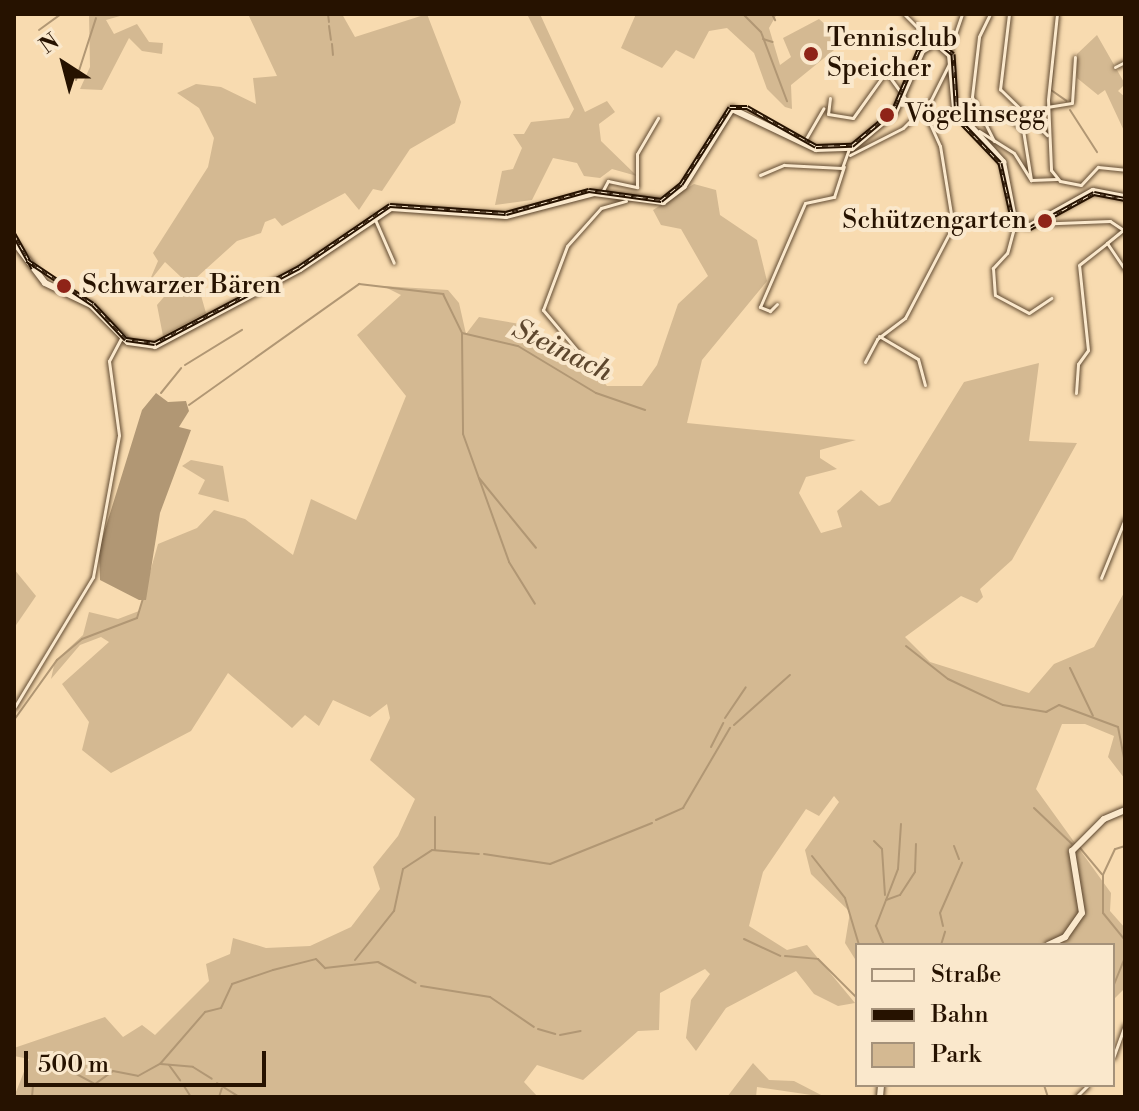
<!DOCTYPE html>
<meta charset="utf-8">
<style>
body{margin:0}
#map{position:relative;width:1139px;height:1111px;overflow:hidden;background:#f8dbb0;font-family:"Libre Bodoni",serif}
div>[style]{position:absolute}
.green>*{inset:0;background:#d4b992}
.water>*{inset:0;background:#b19774}
.stream>*{height:2px;margin:-1px;padding:0 1px;transform-origin:1px;border-radius:1px;background:#b19774}
.roads{filter:drop-shadow(0 0 2px #5a442c) drop-shadow(0 0 2px #5a442c)}
.street>*{height:3px;margin:-1.5px;padding:0 1.5px;transform-origin:1.5px;border-radius:1.5px;background:#fae8cc}
.secondary>*{height:6px;margin:-3px;padding:0 3px;transform-origin:3px;border-radius:3px;background:#fae8cc}
.rail>*{height:5px;margin-top:-2.5px;transform-origin:0;background:repeating-linear-gradient(90deg,#fae8cc 0 6px,#261200 0 12px);box-sizing:border-box;border-block:2px solid #261200}
.dots>*{width:22px;height:22px;translate:-50% -50%;box-sizing:border-box;border:4px solid #fae8cc;border-radius:50%}
span{translate:-50% -50%;white-space:nowrap;text-align:center;line-height:1.15;-webkit-text-stroke:8px #fae8cc;paint-order:stroke}
.poi-label{font-size:26px;color:#261200}
.left{translate:0 -50%;text-align:left}
.right{translate:-100% -50%;text-align:right}
.water-label{font-size:28px;color:#5e472e;font-style:italic}
.frame{position:absolute;inset:0;border:16px solid #261200;pointer-events:none}
.legend{position:absolute;left:855px;top:943px;width:260px;height:144px;box-sizing:border-box;background:#fae8cc;border:2px solid #a5927a;margin:0;padding:10px 14px;list-style:none;font-size:24px;color:#261200}
.legend li{display:flex;align-items:center;gap:16px;height:40px}
.legend b{width:40px;border:2px solid #a5927a}
.north{position:absolute;left:24px;top:24px;width:80px;height:80px;-webkit-text-stroke:6px #fae8cc;paint-order:stroke;rotate:324deg;font-size:22px;font-weight:700;line-height:32px;text-align:center;color:#261200}
.north::after{content:'';display:block;margin:auto;width:28px;height:36px;background:#261200;clip-path:polygon(50% 0,100% 100%,50% 72%,0 100%)}
.scale{position:absolute;left:24px;top:1051px;width:242px;height:36px;box-sizing:border-box;border:4px solid #261200;border-top:0;padding-left:10px;font-size:24px;line-height:28px;white-space:nowrap;color:#261200;-webkit-text-stroke:6px #fae8cc;paint-order:stroke}
</style>
<div id="map">
<div class="green">
<div style="clip-path:polygon(89px 14px,127px 14px,106px 20px,114px 34px,137px 24px,149px 42px,163px 43px,162px 54px,142px 51px,129px 38px,102px 90px,80px 89px,90px 67px)"></div>
<div style="clip-path:polygon(248px 14px,342px 14px,355px 37px,427px 14px,461px 102px,455px 123px,410px 149px,382px 191px,373px 189px,359px 210px,345px 193px,282px 226px,275px 218px,265px 222px,261px 233px,237px 241px,196px 278px,206px 313px,163px 336px,157px 305px,181px 277px,165px 262px,149px 282px,158px 261px,153px 253px,208px 167px,214px 138px,199px 108px,177px 93px,196px 84px,221px 87px,256px 104px,253px 78px,277px 76px)"></div>
<div style="clip-path:polygon(527px 14px,540px 14px,585px 112px,607px 101px,615px 112px,599px 124px,601px 141px,637px 176px,612px 169px,600px 178px,584px 176px,577px 163px,553px 158px,532px 200px,495px 205px,502px 171px,513px 169px,522px 148px,513px 134px,524px 134px,531px 122px,569px 118px,574px 109px)"></div>
<div style="clip-path:polygon(636px 14px,777px 14px,769px 28px,780px 65px,791px 57px,783px 38px,819px 19px,835px 33px,834px 50px,791px 85px,792px 109px,785px 107px,767px 89px,754px 53px,727px 28px,709px 31px,694px 59px,676px 50px,662px 68px,621px 48px)"></div>
<div style="clip-path:polygon(1097px 35px,1125px 84px,1118px 91px,1125px 97px,1125px 133px,1105px 90px,1098px 95px,1077px 78px,1077px 54px)"></div>
<div style="clip-path:polygon(694px 184px,716px 190px,720px 215px,757px 240px,767px 281px,702px 360px,687px 423px,856px 440px,820px 450px,820px 458px,837px 469px,806px 477px,799px 493px,821px 533px,842px 527px,837px 511px,861px 490px,879px 506px,890px 502px,964px 382px,1039px 363px,1029px 441px,1077px 443px,1012px 560px,980px 589px,983px 597px,977px 603px,961px 596px,905px 637px,930px 662px,1029px 693px,1054px 664px,1094px 647px,1125px 591px,1125px 779px,1108px 757px,1114px 736px,1085px 724px,1062px 724px,1036px 789px,1111px 893px,1110px 911px,1125px 928px,1125px 988px,1113px 1000px,1113px 945px,857px 945px,855px 959px,845px 943px,850px 912px,811px 874px,805px 850px,839px 802px,834px 796px,819px 816px,806px 809px,763px 872px,749px 926px,787px 950px,807px 945px,855px 1003px,838px 1006px,814px 994px,796px 971px,726px 1008px,696px 1051px,686px 1038px,691px 1000px,710px 974px,705px 969px,660px 993px,659px 1030px,638px 1031px,583px 1080px,537px 1065px,524px 1082px,538px 1097px,14px 1097px,29px 1059px,14px 1056px,14px 1048px,105px 1017px,123px 1037px,142px 1025px,155px 1035px,209px 981px,206px 964px,230px 954px,233px 938px,266px 948px,310px 946px,351px 927px,380px 889px,373px 867px,398px 836px,415px 799px,370px 760px,390px 718px,387px 704px,370px 717px,333px 700px,319px 726px,305px 715px,292px 728px,228px 673px,191px 731px,111px 773px,82px 750px,89px 722px,62px 684px,109px 642px,101px 637px,80px 645px,51px 679px,55px 661px,83px 635px,89px 612px,118px 619px,139px 611px,158px 544px,197px 528px,214px 510px,245px 519px,293px 555px,311px 499px,356px 520px,406px 396px,357px 335px,401px 295px,383px 286px,448px 290px,459px 303px,466px 334px,479px 317px,526px 325px,563px 359px,586px 362px,607px 386px,642px 386px,657px 365px,678px 304px,708px 276px,681px 229px,661px 225px,653px 210px)"></div>
<div style="clip-path:polygon(191px 460px,223px 466px,229px 502px,198px 494px,205px 480px,182px 466px)"></div>
<div style="clip-path:polygon(14px 569px,36px 596px,14px 628px)"></div>
<div style="clip-path:polygon(753px 1063px,769px 1080px,794px 1081px,825px 1097px,757px 1087px,756px 1097px,727px 1097px)"></div>
</div>
<div class="water">
<div style="clip-path:polygon(156px 393px,168px 402px,186px 401px,189px 411px,179px 427px,191px 430px,160px 513px,146px 600px,139px 600px,100px 580px,99px 549px,142px 410px)"></div>
</div>
<div class="stream">
<div style="left:328px;top:14px;width:8px;rotate:83deg"></div>
<div style="left:743px;top:14px;width:25px;rotate:45deg"></div>
<div style="left:761px;top:32px;width:74px;rotate:69.4deg"></div>
<div style="left:772px;top:14px;width:7px;rotate:63deg"></div>
<div style="left:1058px;top:17px;width:4px;rotate:-56deg"></div>
<div style="left:329px;top:26px;width:14px;rotate:82deg"></div>
<div style="left:39px;top:30px;width:27px;rotate:-36deg"></div>
<div style="left:763px;top:39px;width:10px;rotate:17deg"></div>
<div style="left:332px;top:44px;width:11px;rotate:85deg"></div>
<div style="left:1054px;top:56px;width:34px;rotate:95deg"></div>
<div style="left:1051px;top:90px;width:19px;rotate:35deg"></div>
<div style="left:76px;top:80px;width:65px;rotate:-72.1deg"></div>
<div style="left:1070px;top:110px;width:50px;rotate:57.3deg"></div>
<div style="left:462px;top:333px;width:101px;rotate:89.4deg"></div>
<div style="left:463px;top:434px;width:136px;rotate:70.2deg"></div>
<div style="left:509px;top:562px;width:49px;rotate:58.2deg"></div>
<div style="left:185px;top:365px;width:67px;rotate:-31.6deg"></div>
<div style="left:161px;top:393px;width:32px;rotate:-51deg"></div>
<div style="left:189px;top:405px;width:209px;rotate:-35.4deg"></div>
<div style="left:359px;top:284px;width:85px;rotate:6.8deg"></div>
<div style="left:443px;top:294px;width:43px;rotate:64deg"></div>
<div style="left:462px;top:333px;width:57px;rotate:13.1deg"></div>
<div style="left:518px;top:346px;width:91px;rotate:31.1deg"></div>
<div style="left:596px;top:393px;width:52px;rotate:19.1deg"></div>
<div style="left:479px;top:478px;width:90px;rotate:50.8deg"></div>
<div style="left:906px;top:646px;width:53px;rotate:38.2deg"></div>
<div style="left:948px;top:679px;width:61px;rotate:25.3deg"></div>
<div style="left:1003px;top:705px;width:44px;rotate:9.2deg"></div>
<div style="left:1046px;top:712px;width:15px;rotate:-28deg"></div>
<div style="left:1059px;top:705px;width:63px;rotate:20.4deg"></div>
<div style="left:1118px;top:727px;width:36px;rotate:79deg"></div>
<div style="left:1070px;top:668px;width:53px;rotate:64.4deg"></div>
<div style="left:725px;top:718px;width:37px;rotate:-56deg"></div>
<div style="left:14px;top:720px;width:74px;rotate:-54.4deg"></div>
<div style="left:57px;top:660px;width:33px;rotate:-40deg"></div>
<div style="left:82px;top:639px;width:59px;rotate:-20.9deg"></div>
<div style="left:137px;top:618px;width:21px;rotate:-73deg"></div>
<div style="left:734px;top:725px;width:75px;rotate:-41.8deg"></div>
<div style="left:711px;top:747px;width:27px;rotate:-63deg"></div>
<div style="left:1124px;top:763px;width:14px;rotate:86deg"></div>
<div style="left:1034px;top:808px;width:52px;rotate:43.5deg"></div>
<div style="left:435px;top:817px;width:33px;rotate:90deg"></div>
<div style="left:656px;top:820px;width:30px;rotate:-24deg"></div>
<div style="left:683px;top:808px;width:93px;rotate:-59.6deg"></div>
<div style="left:874px;top:841px;width:11px;rotate:45deg"></div>
<div style="left:882px;top:849px;width:46px;rotate:86.3deg"></div>
<div style="left:954px;top:846px;width:14px;rotate:69deg"></div>
<div style="left:1125px;top:846px;width:10px;rotate:163deg"></div>
<div style="left:1115px;top:849px;width:29px;rotate:115deg"></div>
<div style="left:1103px;top:875px;width:38px;rotate:90deg"></div>
<div style="left:1103px;top:913px;width:35px;rotate:51deg"></div>
<div style="left:1080px;top:848px;width:34px;rotate:50deg"></div>
<div style="left:484px;top:854px;width:67px;rotate:8.6deg"></div>
<div style="left:550px;top:864px;width:110px;rotate:-21.9deg"></div>
<div style="left:812px;top:856px;width:53px;rotate:51.8deg"></div>
<div style="left:845px;top:898px;width:49px;rotate:73.4deg"></div>
<div style="left:886px;top:900px;width:15px;rotate:-20deg"></div>
<div style="left:900px;top:895px;width:27px;rotate:-57deg"></div>
<div style="left:915px;top:872px;width:28px;rotate:-88deg"></div>
<div style="left:943px;top:926px;width:13px;rotate:-103deg"></div>
<div style="left:940px;top:913px;width:55px;rotate:-66.3deg"></div>
<div style="left:744px;top:939px;width:40px;rotate:25deg"></div>
<div style="left:884px;top:945px;width:21px;rotate:-113deg"></div>
<div style="left:876px;top:926px;width:61px;rotate:-68.9deg"></div>
<div style="left:898px;top:869px;width:45px;rotate:-86.2deg"></div>
<div style="left:941px;top:945px;width:14px;rotate:-73deg"></div>
<div style="left:785px;top:956px;width:33px;rotate:5deg"></div>
<div style="left:818px;top:959px;width:55px;rotate:45deg"></div>
<div style="left:355px;top:960px;width:63px;rotate:-51.5deg"></div>
<div style="left:394px;top:911px;width:43px;rotate:-77.9deg"></div>
<div style="left:403px;top:869px;width:35px;rotate:-33deg"></div>
<div style="left:432px;top:850px;width:47px;rotate:4.9deg"></div>
<div style="left:421px;top:986px;width:70px;rotate:9.1deg"></div>
<div style="left:490px;top:997px;width:53px;rotate:34.3deg"></div>
<div style="left:1113px;top:987px;width:32px;rotate:-68deg"></div>
<div style="left:538px;top:1029px;width:18px;rotate:16deg"></div>
<div style="left:560px;top:1035px;width:21px;rotate:-11deg"></div>
<div style="left:160px;top:1064px;width:69px;rotate:-49.1deg"></div>
<div style="left:205px;top:1012px;width:16px;rotate:-14deg"></div>
<div style="left:221px;top:1008px;width:26px;rotate:-65deg"></div>
<div style="left:232px;top:984px;width:43px;rotate:-18.9deg"></div>
<div style="left:273px;top:970px;width:44px;rotate:-14.3deg"></div>
<div style="left:316px;top:959px;width:13px;rotate:45deg"></div>
<div style="left:325px;top:968px;width:53px;rotate:-6.5deg"></div>
<div style="left:378px;top:962px;width:43px;rotate:28.9deg"></div>
<div style="left:161px;top:1064px;width:32px;rotate:5deg"></div>
<div style="left:193px;top:1067px;width:22px;rotate:32deg"></div>
<div style="left:169px;top:1065px;width:19px;rotate:54deg"></div>
<div style="left:38px;top:1070px;width:19px;rotate:-21deg"></div>
<div style="left:56px;top:1063px;width:44px;rotate:28.3deg"></div>
<div style="left:95px;top:1084px;width:22px;rotate:-36deg"></div>
<div style="left:113px;top:1071px;width:25px;rotate:11deg"></div>
<div style="left:138px;top:1076px;width:25px;rotate:-29deg"></div>
<div style="left:217px;top:1083px;width:26px;rotate:32deg"></div>
<div style="left:1044px;top:1085px;width:13px;rotate:72deg"></div>
<div style="left:184px;top:1086px;width:13px;rotate:58deg"></div>
<div style="left:32px;top:1097px;width:11px;rotate:-85deg"></div>
<div style="left:219px;top:1097px;width:9px;rotate:-72deg"></div>
</div>
<div class="roads">
<div class="street">
<div style="left:904px;top:14px;width:41px;rotate:45deg"></div>
<div style="left:990px;top:14px;width:25px;rotate:116deg"></div>
<div style="left:979px;top:37px;width:60px;rotate:96.7deg"></div>
<div style="left:972px;top:97px;width:49px;rotate:63.4deg"></div>
<div style="left:1009px;top:14px;width:76px;rotate:96.8deg"></div>
<div style="left:1000px;top:89px;width:66px;rotate:44.4deg"></div>
<div style="left:1057px;top:14px;width:86px;rotate:96deg"></div>
<div style="left:1048px;top:100px;width:70px;rotate:87.5deg"></div>
<div style="left:1051px;top:170px;width:14px;rotate:51deg"></div>
<div style="left:1060px;top:181px;width:21px;rotate:11deg"></div>
<div style="left:1081px;top:185px;width:25px;rotate:-47deg"></div>
<div style="left:1098px;top:167px;width:27px;rotate:6deg"></div>
<div style="left:949px;top:52px;width:40px;rotate:-71.1deg"></div>
<div style="left:1115px;top:67px;width:11px;rotate:-27deg"></div>
<div style="left:830px;top:98px;width:16px;rotate:97deg"></div>
<div style="left:828px;top:114px;width:25px;rotate:9deg"></div>
<div style="left:853px;top:118px;width:57px;rotate:-54.3deg"></div>
<div style="left:886px;top:72px;width:32px;rotate:54deg"></div>
<div style="left:1047px;top:107px;width:25px;rotate:-9deg"></div>
<div style="left:1072px;top:103px;width:46px;rotate:-86.3deg"></div>
<div style="left:1006px;top:115px;width:23px;rotate:41deg"></div>
<div style="left:1023px;top:130px;width:51px;rotate:80.9deg"></div>
<div style="left:979px;top:131px;width:41px;rotate:32.2deg"></div>
<div style="left:1014px;top:153px;width:32px;rotate:58deg"></div>
<div style="left:1031px;top:180px;width:26px;rotate:-2deg"></div>
<div style="left:804px;top:142px;width:39px;rotate:-60deg"></div>
<div style="left:850px;top:155px;width:59px;rotate:-27deg"></div>
<div style="left:903px;top:128px;width:40px;rotate:-45deg"></div>
<div style="left:931px;top:100px;width:45px;rotate:-63.4deg"></div>
<div style="left:760px;top:175px;width:26px;rotate:-23deg"></div>
<div style="left:784px;top:165px;width:58px;rotate:3deg"></div>
<div style="left:842px;top:168px;width:20px;rotate:-70deg"></div>
<div style="left:601px;top:194px;width:15px;rotate:-62deg"></div>
<div style="left:608px;top:181px;width:30px;rotate:12deg"></div>
<div style="left:637px;top:187px;width:33px;rotate:-90deg"></div>
<div style="left:637px;top:154px;width:42px;rotate:-59.7deg"></div>
<div style="left:373px;top:215px;width:52px;rotate:66.4deg"></div>
<div style="left:1015px;top:224px;width:30px;rotate:105deg"></div>
<div style="left:1007px;top:253px;width:21px;rotate:133deg"></div>
<div style="left:993px;top:268px;width:27px;rotate:86deg"></div>
<div style="left:995px;top:295px;width:38px;rotate:28deg"></div>
<div style="left:1029px;top:313px;width:27px;rotate:-34deg"></div>
<div style="left:1033px;top:224px;width:77px;rotate:-2.2deg"></div>
<div style="left:1110px;top:221px;width:18px;rotate:34deg"></div>
<div style="left:1123px;top:230px;width:21px;rotate:141deg"></div>
<div style="left:1107px;top:243px;width:32px;rotate:56deg"></div>
<div style="left:777px;top:304px;width:10px;rotate:135deg"></div>
<div style="left:770px;top:311px;width:11px;rotate:-158deg"></div>
<div style="left:760px;top:307px;width:113px;rotate:-66.6deg"></div>
<div style="left:805px;top:203px;width:30px;rotate:-12deg"></div>
<div style="left:834px;top:197px;width:32px;rotate:-72deg"></div>
<div style="left:879px;top:336px;width:45px;rotate:30.5deg"></div>
<div style="left:918px;top:359px;width:27px;rotate:75deg"></div>
<div style="left:586px;top:361px;width:67px;rotate:-130.1deg"></div>
<div style="left:543px;top:310px;width:68px;rotate:-69.4deg"></div>
<div style="left:567px;top:246px;width:51px;rotate:-48.2deg"></div>
<div style="left:601px;top:208px;width:26px;rotate:-16deg"></div>
<div style="left:865px;top:362px;width:26px;rotate:-62deg"></div>
<div style="left:877px;top:339px;width:35px;rotate:-37deg"></div>
<div style="left:905px;top:318px;width:104px;rotate:-62.4deg"></div>
<div style="left:953px;top:226px;width:81px;rotate:-99.2deg"></div>
<div style="left:940px;top:146px;width:42px;rotate:-114.1deg"></div>
<div style="left:1076px;top:393px;width:29px;rotate:-86deg"></div>
<div style="left:1078px;top:364px;width:17px;rotate:-54deg"></div>
<div style="left:1088px;top:350px;width:85px;rotate:-96deg"></div>
<div style="left:1079px;top:265px;width:36px;rotate:-38deg"></div>
<div style="left:1101px;top:578px;width:64px;rotate:-67.9deg"></div>
<div style="left:14px;top:708px;width:153px;rotate:-58.9deg"></div>
<div style="left:93px;top:577px;width:144px;rotate:-79.6deg"></div>
<div style="left:119px;top:435px;width:75px;rotate:-97.7deg"></div>
<div style="left:109px;top:361px;width:26px;rotate:-62deg"></div>
<div style="left:1113px;top:1058px;width:35px;rotate:-70deg"></div>
<div style="left:1076px;top:1097px;width:17px;rotate:-45deg"></div>
</div>
<div class="secondary">
<div style="left:14px;top:242px;width:51px;rotate:52.9deg"></div>
<div style="left:45px;top:283px;width:51px;rotate:25.6deg"></div>
<div style="left:91px;top:305px;width:52px;rotate:45deg"></div>
<div style="left:128px;top:342px;width:27px;rotate:8deg"></div>
<div style="left:155px;top:346px;width:164px;rotate:-28deg"></div>
<div style="left:300px;top:269px;width:110px;rotate:-33.8deg"></div>
<div style="left:391px;top:208px;width:115px;rotate:4deg"></div>
<div style="left:506px;top:216px;width:91px;rotate:-14.6deg"></div>
<div style="left:594px;top:193px;width:70px;rotate:7.4deg"></div>
<div style="left:663px;top:202px;width:26px;rotate:-37deg"></div>
<div style="left:684px;top:186px;width:91px;rotate:-58.1deg"></div>
<div style="left:732px;top:109px;width:93px;rotate:25.5deg"></div>
<div style="left:816px;top:149px;width:36px;rotate:-2deg"></div>
<div style="left:852px;top:148px;width:56px;rotate:-39.9deg"></div>
<div style="left:895px;top:112px;width:67px;rotate:-66.1deg"></div>
<div style="left:922px;top:51px;width:16px;rotate:-30deg"></div>
<div style="left:936px;top:43px;width:18px;rotate:41deg"></div>
<div style="left:950px;top:55px;width:54px;rotate:84.7deg"></div>
<div style="left:955px;top:109px;width:72px;rotate:47.8deg"></div>
<div style="left:1003px;top:162px;width:63px;rotate:79deg"></div>
<div style="left:1015px;top:224px;width:15px;rotate:8deg"></div>
<div style="left:1030px;top:226px;width:72px;rotate:-29.1deg"></div>
<div style="left:1093px;top:191px;width:33px;rotate:11deg"></div>
<div style="left:1048px;top:945px;width:19px;rotate:-25deg"></div>
<div style="left:1065px;top:937px;width:29px;rotate:-55deg"></div>
<div style="left:1082px;top:913px;width:63px;rotate:-99.2deg"></div>
<div style="left:1072px;top:851px;width:45px;rotate:-45deg"></div>
<div style="left:1104px;top:819px;width:23px;rotate:-23deg"></div>
<div style="left:880px;top:1097px;width:12px;rotate:-85deg"></div>
</div>
</div>
<div class="rail">
<div style="left:14px;top:234px;width:39px;rotate:61deg"></div>
<div style="left:27px;top:260px;width:79px;rotate:33.7deg"></div>
<div style="left:93px;top:304px;width:48px;rotate:46.7deg"></div>
<div style="left:126px;top:339px;width:29px;rotate:8deg"></div>
<div style="left:155px;top:343px;width:163px;rotate:-27.8deg"></div>
<div style="left:299px;top:267px;width:110px;rotate:-34.3deg"></div>
<div style="left:390px;top:205px;width:116px;rotate:3.9deg"></div>
<div style="left:506px;top:213px;width:86px;rotate:-15.5deg"></div>
<div style="left:589px;top:190px;width:73px;rotate:7.9deg"></div>
<div style="left:661px;top:200px;width:26px;rotate:-39deg"></div>
<div style="left:681px;top:184px;width:91px;rotate:-57.5deg"></div>
<div style="left:730px;top:107px;width:17px"></div>
<div style="left:747px;top:107px;width:79px;rotate:29.5deg"></div>
<div style="left:816px;top:146px;width:36px;rotate:-2deg"></div>
<div style="left:852px;top:145px;width:53px;rotate:-39.7deg"></div>
<div style="left:893px;top:111px;width:67px;rotate:-67.2deg"></div>
<div style="left:919px;top:49px;width:19px;rotate:-28deg"></div>
<div style="left:936px;top:40px;width:22px;rotate:39deg"></div>
<div style="left:953px;top:54px;width:64px;rotate:86.4deg"></div>
<div style="left:957px;top:118px;width:62px;rotate:46.3deg"></div>
<div style="left:1000px;top:163px;width:65px;rotate:77.5deg"></div>
<div style="left:1014px;top:226px;width:16px;rotate:7deg"></div>
<div style="left:1030px;top:228px;width:73px;rotate:-28.7deg"></div>
<div style="left:1094px;top:193px;width:32px;rotate:11deg"></div>
</div>
<div class="dots">
<div style="left:811px;top:54px;background:#8f2418"></div>
<div style="left:887px;top:115px;background:#8f2418"></div>
<div style="left:1045px;top:221px;background:#8f2418"></div>
<div style="left:64px;top:286px;background:#8f2418"></div>
</div>
<div class="poi-label">
<span class="left" style="left:827px;top:54px">Tennisclub<br>Speicher</span>
<span class="left" style="left:905px;top:115px">Vögelinsegg</span>
<span class="right" style="left:1027px;top:221px">Schützengarten</span>
<span class="left" style="left:82px;top:286px">Schwarzer Bären</span>
</div>
<div class="water-label">
<span style="left:562px;top:351px;rotate:26deg">Steinach</span>
</div>
<div class="frame"></div>
<ul class="legend">
<li><b style="height:10px;background:#fae8cc"></b>Straße</li>
<li><b style="height:10px;background:#261200"></b>Bahn</li>
<li><b style="height:22px;background:#d4b992"></b>Park</li>
</ul>
<div class="north">N</div>
<div class="scale">500 m</div>
</div>
